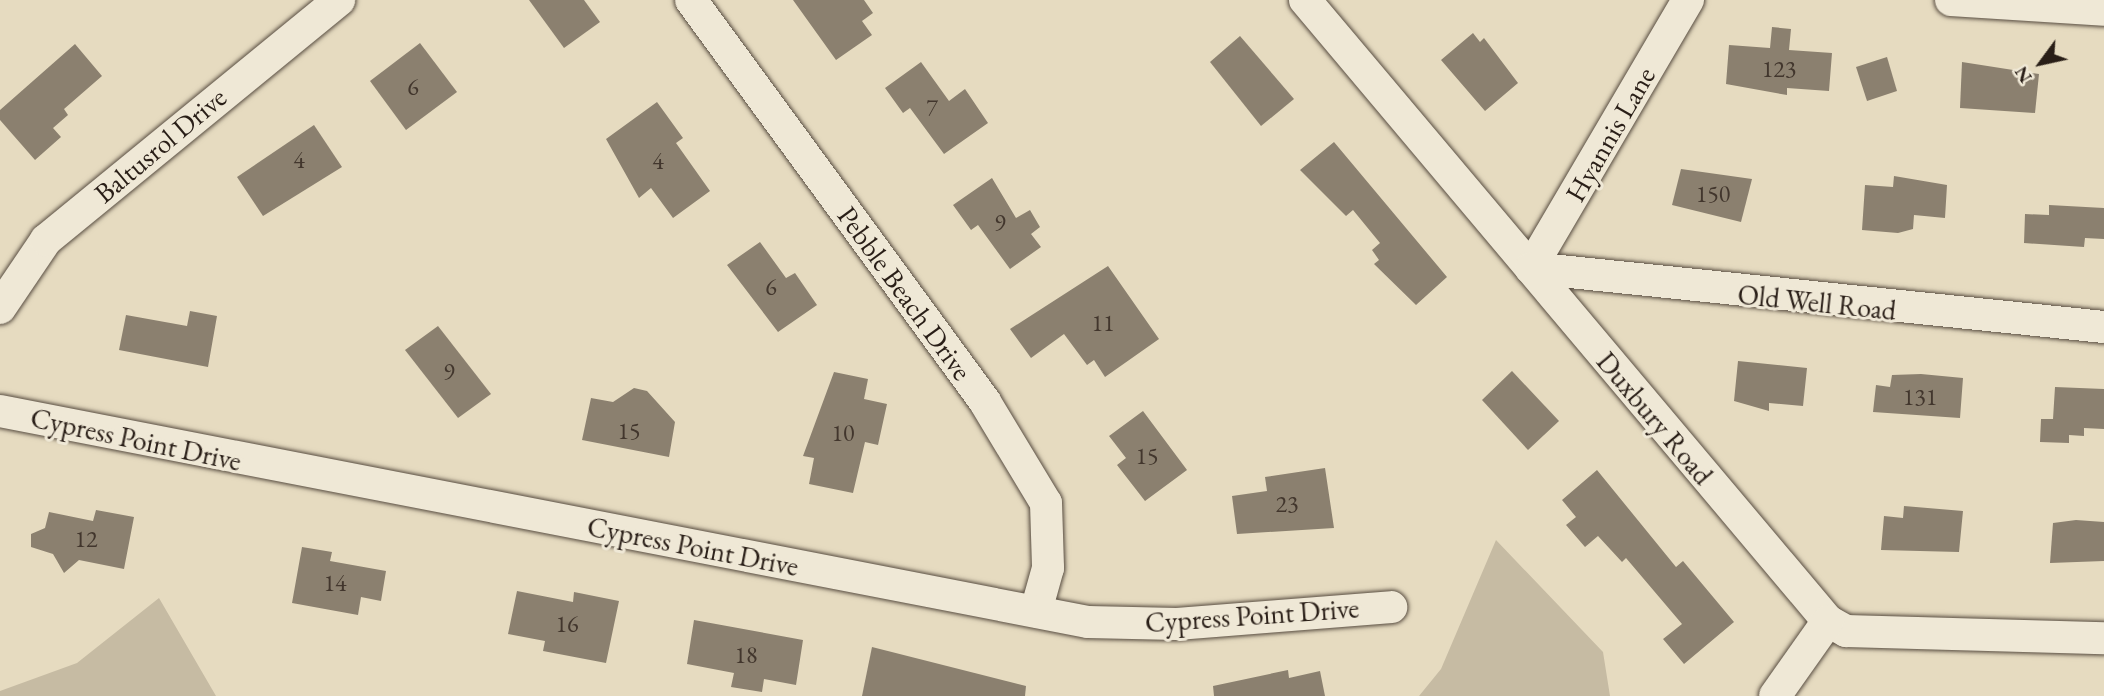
<!DOCTYPE html>
<style>
body{margin:0}
#map{position:relative;width:2104px;height:696px;overflow:hidden;background:#e6dbc0;font-family:"EB Garamond",serif}
div>[style]{position:absolute}
.green>*{inset:0;background:#c6bba3}
.building>*{inset:0;background:#8b806f}
.roads{filter:drop-shadow(0 0 2px #584d41) drop-shadow(0 0 2px #584d41)}
.street>*{height:32px;margin:-16px;padding:0 16px;transform-origin:16px;border-radius:16px;background:#efe8d6}
span{translate:-50% -50%;white-space:nowrap;text-align:center;line-height:1.15;-webkit-text-stroke:6px #efe8d6;paint-order:stroke}
.number-label{font-size:24px;color:#42362d}
.number-label span{-webkit-text-stroke-width:0}
.street-label{font-size:28px;color:#291e17}
.north{position:absolute;left:2006px;top:28px;width:70px;height:70px;-webkit-text-stroke:5px #efe8d6;paint-order:stroke;rotate:237deg;font-size:19px;font-weight:700;line-height:28px;text-align:center;color:#291e17}
.north::after{content:'';display:block;margin:auto;width:24px;height:32px;background:#291e17;clip-path:polygon(50% 0,100% 100%,50% 72%,0 100%)}
</style>
<div id="map">
<div class="green">
<div style="clip-path:polygon(1496px 540px,1603px 652px,1610px 696px,1419px 696px,1441px 669px)"></div>
<div style="clip-path:polygon(159px 598px,216px 696px,0 696px,0 691px,77px 663px)"></div>
</div>
<div class="building">
<div style="clip-path:polygon(529px 0,584px 0,600px 22px,564px 48px)"></div>
<div style="clip-path:polygon(793px 0,864px 0,873px 13px,862px 21px,872px 35px,836px 60px)"></div>
<div style="clip-path:polygon(1772px 27px,1791px 29px,1789px 50px,1832px 53px,1829px 91px,1787px 88px,1787px 95px,1726px 84px,1729px 45px,1770px 48px)"></div>
<div style="clip-path:polygon(1473px 33px,1480px 42px,1484px 38px,1518px 83px,1485px 111px,1441px 60px)"></div>
<div style="clip-path:polygon(1240px 36px,1294px 99px,1261px 126px,1210px 62px)"></div>
<div style="clip-path:polygon(420px 43px,457px 92px,406px 130px,370px 81px)"></div>
<div style="clip-path:polygon(75px 44px,102px 76px,64px 109px,68px 115px,53px 128px,61px 137px,35px 160px,0 120px,0 110px)"></div>
<div style="clip-path:polygon(1887px 57px,1897px 91px,1867px 101px,1856px 67px)"></div>
<div style="clip-path:polygon(921px 62px,949px 101px,965px 89px,988px 123px,944px 154px,910px 108px,903px 113px,885px 88px)"></div>
<div style="clip-path:polygon(1962px 62px,2039px 74px,2035px 113px,1960px 108px)"></div>
<div style="clip-path:polygon(657px 102px,683px 138px,676px 143px,710px 191px,673px 218px,651px 188px,639px 198px,606px 139px)"></div>
<div style="clip-path:polygon(314px 125px,342px 167px,263px 216px,237px 177px)"></div>
<div style="clip-path:polygon(1334px 142px,1447px 277px,1416px 305px,1374px 264px,1379px 260px,1372px 250px,1380px 243px,1353px 210px,1346px 216px,1300px 170px)"></div>
<div style="clip-path:polygon(1681px 169px,1752px 179px,1741px 222px,1672px 205px)"></div>
<div style="clip-path:polygon(1894px 176px,1947px 185px,1945px 218px,1914px 215px,1913px 229px,1898px 233px,1862px 230px,1865px 185px,1893px 187px)"></div>
<div style="clip-path:polygon(992px 178px,1016px 218px,1030px 210px,1040px 227px,1031px 234px,1041px 247px,1010px 269px,978px 225px,971px 230px,953px 205px)"></div>
<div style="clip-path:polygon(2049px 205px,2104px 208px,2104px 239px,2085px 238px,2084px 247px,2024px 243px,2025px 214px,2049px 215px)"></div>
<div style="clip-path:polygon(760px 242px,786px 278px,795px 273px,817px 305px,778px 332px,727px 265px)"></div>
<div style="clip-path:polygon(1108px 266px,1159px 339px,1105px 377px,1094px 360px,1087px 365px,1064px 334px,1031px 358px,1010px 329px)"></div>
<div style="clip-path:polygon(190px 311px,217px 316px,208px 367px,119px 350px,126px 315px,187px 326px)"></div>
<div style="clip-path:polygon(438px 326px,491px 394px,458px 418px,405px 350px)"></div>
<div style="clip-path:polygon(1738px 361px,1807px 368px,1803px 406px,1769px 403px,1769px 411px,1734px 401px)"></div>
<div style="clip-path:polygon(1512px 371px,1559px 421px,1528px 450px,1482px 400px)"></div>
<div style="clip-path:polygon(834px 372px,868px 379px,864px 399px,887px 404px,878px 445px,865px 442px,853px 493px,809px 484px,814px 458px,803px 456px)"></div>
<div style="clip-path:polygon(1921px 374px,1963px 378px,1960px 418px,1873px 412px,1876px 385px,1890px 387px,1892px 375px)"></div>
<div style="clip-path:polygon(2055px 387px,2104px 389px,2104px 429px,2084px 428px,2084px 436px,2069px 435px,2069px 443px,2040px 442px,2041px 419px,2053px 419px)"></div>
<div style="clip-path:polygon(634px 388px,647px 391px,675px 422px,669px 457px,582px 440px,591px 398px,613px 402px)"></div>
<div style="clip-path:polygon(1143px 411px,1187px 470px,1145px 501px,1117px 465px,1126px 458px,1109px 436px)"></div>
<div style="clip-path:polygon(1325px 468px,1334px 528px,1237px 534px,1232px 496px,1267px 491px,1265px 477px)"></div>
<div style="clip-path:polygon(1597px 470px,1676px 567px,1683px 561px,1734px 622px,1684px 664px,1663px 639px,1682px 624px,1626px 558px,1622px 562px,1598px 536px,1585px 547px,1566px 525px,1576px 517px,1562px 500px)"></div>
<div style="clip-path:polygon(1904px 506px,1963px 511px,1959px 552px,1881px 550px,1884px 516px,1903px 518px)"></div>
<div style="clip-path:polygon(96px 510px,134px 517px,124px 569px,79px 560px,64px 573px,53px 554px,31px 547px,31px 534px,45px 528px,49px 512px,93px 521px)"></div>
<div style="clip-path:polygon(2076px 520px,2104px 522px,2104px 561px,2050px 563px,2053px 523px)"></div>
<div style="clip-path:polygon(302px 547px,332px 552px,330px 561px,386px 571px,381px 601px,361px 597px,358px 615px,292px 603px)"></div>
<div style="clip-path:polygon(517px 591px,573px 602px,574px 592px,619px 601px,606px 663px,543px 651px,545px 641px,508px 634px)"></div>
<div style="clip-path:polygon(694px 620px,803px 640px,796px 685px,764px 679px,762px 692px,731px 687px,734px 673px,687px 664px)"></div>
<div style="clip-path:polygon(872px 647px,1026px 686px,1025px 696px,862px 696px)"></div>
<div style="clip-path:polygon(1288px 670px,1289px 678px,1320px 671px,1325px 696px,1214px 696px,1213px 686px)"></div>
</div>
<div class="roads">
<div class="street">
<div style="left:691px;top:0;width:498px;rotate:53.8deg"></div>
<div style="left:985px;top:402px;width:118px;rotate:58.9deg"></div>
<div style="left:1046px;top:503px;width:65px;rotate:88.2deg"></div>
<div style="left:1048px;top:568px;width:45px;rotate:105.6deg"></div>
<div style="left:1305px;top:0;width:812px;rotate:49.9deg"></div>
<div style="left:1828px;top:621px;width:21px;rotate:29deg"></div>
<div style="left:1846px;top:631px;width:258px;rotate:1.6deg"></div>
<div style="left:1688px;top:0;width:311px;rotate:120.4deg"></div>
<div style="left:1531px;top:268px;width:576px;rotate:5.88deg"></div>
<div style="left:1951px;top:0;width:153px;rotate:3.7deg"></div>
<div style="left:0;top:308px;width:82px;rotate:-55.9deg"></div>
<div style="left:46px;top:240px;width:379px;rotate:-39.3deg"></div>
<div style="left:0;top:411px;width:1108px;rotate:10.98deg"></div>
<div style="left:1088px;top:622px;width:89px;rotate:1.3deg"></div>
<div style="left:1177px;top:624px;width:215px;rotate:-4.5deg"></div>
<div style="left:1775px;top:696px;width:92px;rotate:-54.8deg"></div>
</div>
</div>
<div class="number-label">
<span style="left:1779px;top:69px">123</span>
<span style="left:413px;top:87px">6</span>
<span style="left:932px;top:108px">7</span>
<span style="left:299px;top:160px">4</span>
<span style="left:658px;top:161px">4</span>
<span style="left:1713px;top:194px">150</span>
<span style="left:1000px;top:223px">9</span>
<span style="left:771px;top:287px">6</span>
<span style="left:1103px;top:323px">11</span>
<span style="left:449px;top:372px">9</span>
<span style="left:1920px;top:397px">131</span>
<span style="left:629px;top:431px">15</span>
<span style="left:843px;top:433px">10</span>
<span style="left:1147px;top:456px">15</span>
<span style="left:1287px;top:504px">23</span>
<span style="left:86px;top:539px">12</span>
<span style="left:335px;top:583px">14</span>
<span style="left:567px;top:624px">16</span>
<span style="left:746px;top:655px">18</span>
</div>
<div class="street-label">
<span style="left:1610px;top:134px;rotate:-60deg">Hyannis Lane</span>
<span style="left:160px;top:145px;rotate:-40deg">Baltusrol Drive</span>
<span style="left:905px;top:293px;rotate:54deg">Pebble Beach Drive</span>
<span style="left:1817px;top:302px;rotate:6deg">Old Well Road</span>
<span style="left:1655px;top:418px;rotate:50deg">Duxbury Road</span>
<span style="left:136px;top:439px;rotate:12deg">Cypress Point Drive</span>
<span style="left:693px;top:546px;rotate:11deg">Cypress Point Drive</span>
<span style="left:1252px;top:615px;rotate:-4deg">Cypress Point Drive</span>
</div>
<div class="north">N</div>
</div>
